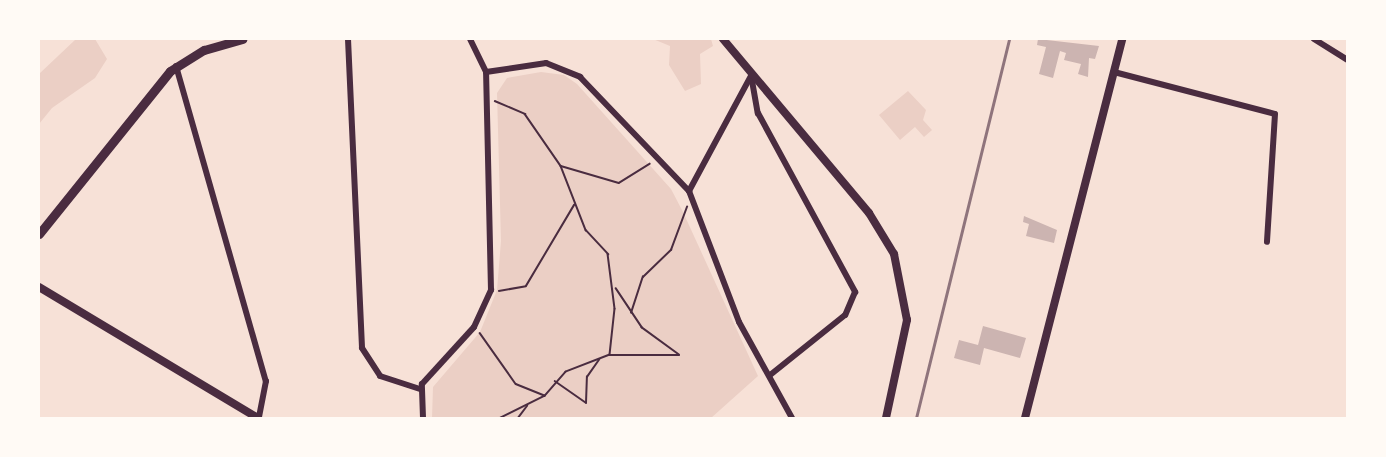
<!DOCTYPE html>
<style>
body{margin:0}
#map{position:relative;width:1386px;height:457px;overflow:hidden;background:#f7e1d7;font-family:Lato,sans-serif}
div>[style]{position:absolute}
.green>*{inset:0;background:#ebcfc5}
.building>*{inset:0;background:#ccb4b1}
.path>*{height:1.5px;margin:-0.75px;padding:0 0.75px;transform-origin:0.75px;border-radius:0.75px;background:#4a2c40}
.minor>*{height:6px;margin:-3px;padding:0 3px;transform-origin:3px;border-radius:3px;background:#4a2c40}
.tertiary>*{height:8px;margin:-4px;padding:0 4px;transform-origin:4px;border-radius:4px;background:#4a2c40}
.secondary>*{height:9px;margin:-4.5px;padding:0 4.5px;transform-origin:4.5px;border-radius:4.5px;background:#4a2c40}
.rail>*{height:3px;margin:-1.5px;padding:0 1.5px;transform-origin:1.5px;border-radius:1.5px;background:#8f747c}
span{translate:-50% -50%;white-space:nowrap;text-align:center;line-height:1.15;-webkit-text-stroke:6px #fffaf5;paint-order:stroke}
.frame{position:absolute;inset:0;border:40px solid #fffaf5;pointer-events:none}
</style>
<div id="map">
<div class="green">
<div style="clip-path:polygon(76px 39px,95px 39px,107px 59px,95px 78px,52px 108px,39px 124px,39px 74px)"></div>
<div style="clip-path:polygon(653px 39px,711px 39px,713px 46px,700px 54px,701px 84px,685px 91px,669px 65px,670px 46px)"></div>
<div style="clip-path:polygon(541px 72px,564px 75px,577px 84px,671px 189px,683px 212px,758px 376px,711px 418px,432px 418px,433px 387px,480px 332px,497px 290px,501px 241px,497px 93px,507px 78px)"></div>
<div style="clip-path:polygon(908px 91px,926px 110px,923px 120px,932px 130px,924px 137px,915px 127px,900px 140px,879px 115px)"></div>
</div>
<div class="building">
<div style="clip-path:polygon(1038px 39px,1099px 46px,1095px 59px,1089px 58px,1088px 77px,1078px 74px,1081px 64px,1064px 60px,1066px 53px,1060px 51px,1053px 78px,1039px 74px,1046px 47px,1037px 45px)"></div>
<div style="clip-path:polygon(1024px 216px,1057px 230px,1054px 243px,1026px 236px,1029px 224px,1023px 222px)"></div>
<div style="clip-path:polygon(983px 326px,1026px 338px,1020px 358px,984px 348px,980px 365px,954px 358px,959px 340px,978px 345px)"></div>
</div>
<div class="path">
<div style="left:495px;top:101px;width:33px;rotate:23deg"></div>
<div style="left:525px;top:114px;width:63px;rotate:55.3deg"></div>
<div style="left:561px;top:166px;width:69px;rotate:68.7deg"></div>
<div style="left:586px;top:230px;width:33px;rotate:47deg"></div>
<div style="left:608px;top:254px;width:55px;rotate:82.7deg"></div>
<div style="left:615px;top:309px;width:46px;rotate:96.2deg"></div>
<div style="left:610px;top:355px;width:47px;rotate:158.9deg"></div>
<div style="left:566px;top:372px;width:32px;rotate:131deg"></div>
<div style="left:545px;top:396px;width:49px;rotate:153.4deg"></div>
<div style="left:561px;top:166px;width:60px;rotate:16.3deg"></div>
<div style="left:619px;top:183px;width:36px;rotate:-32deg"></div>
<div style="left:499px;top:291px;width:27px;rotate:-10deg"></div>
<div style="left:526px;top:286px;width:94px;rotate:-59.3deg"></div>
<div style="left:631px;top:313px;width:38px;rotate:-72deg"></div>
<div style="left:643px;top:277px;width:39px;rotate:-44deg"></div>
<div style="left:671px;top:250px;width:46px;rotate:-69.6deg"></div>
<div style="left:480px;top:333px;width:62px;rotate:54.8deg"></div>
<div style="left:516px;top:384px;width:31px;rotate:22deg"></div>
<div style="left:610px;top:355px;width:69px"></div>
<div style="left:679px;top:355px;width:46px;rotate:-143.9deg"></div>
<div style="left:642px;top:328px;width:47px;rotate:-123.7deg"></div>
<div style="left:555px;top:381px;width:38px;rotate:35deg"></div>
<div style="left:586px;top:403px;width:26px;rotate:-88deg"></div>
<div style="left:587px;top:377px;width:21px;rotate:-55deg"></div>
<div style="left:518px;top:418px;width:15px;rotate:-53deg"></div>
</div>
<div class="minor">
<div style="left:348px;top:39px;width:309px;rotate:87.4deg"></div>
<div style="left:362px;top:348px;width:33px;rotate:57deg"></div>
<div style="left:380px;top:376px;width:42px;rotate:18deg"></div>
<div style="left:470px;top:39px;width:37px;rotate:64deg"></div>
<div style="left:1314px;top:39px;width:39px;rotate:32deg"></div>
<div style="left:176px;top:66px;width:328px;rotate:74.1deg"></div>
<div style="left:266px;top:381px;width:38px;rotate:101deg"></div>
<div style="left:1114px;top:72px;width:166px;rotate:14.6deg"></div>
<div style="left:1275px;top:114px;width:128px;rotate:93.6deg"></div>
<div style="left:751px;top:75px;width:39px;rotate:80deg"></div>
<div style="left:758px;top:113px;width:204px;rotate:61.5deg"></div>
<div style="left:855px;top:292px;width:25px;rotate:113deg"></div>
<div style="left:845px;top:315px;width:96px;rotate:141.3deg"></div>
<div style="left:689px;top:191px;width:131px;rotate:-61.7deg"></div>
<div style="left:423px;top:418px;width:34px;rotate:-92deg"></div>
<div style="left:422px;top:384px;width:77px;rotate:-47.6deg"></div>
<div style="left:474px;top:327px;width:41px;rotate:-65.3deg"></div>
<div style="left:491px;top:290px;width:218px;rotate:-91.3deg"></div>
<div style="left:486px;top:72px;width:61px;rotate:-8.5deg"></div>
<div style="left:546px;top:63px;width:37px;rotate:22deg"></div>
<div style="left:580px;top:77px;width:158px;rotate:46.3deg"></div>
<div style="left:689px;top:191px;width:140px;rotate:69.1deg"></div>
<div style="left:739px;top:322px;width:110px;rotate:61.1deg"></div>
</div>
<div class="tertiary">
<div style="left:723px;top:39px;width:227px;rotate:50deg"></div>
<div style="left:869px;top:213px;width:48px;rotate:58.6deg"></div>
<div style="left:894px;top:254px;width:67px;rotate:78.9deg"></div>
<div style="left:907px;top:320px;width:100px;rotate:102.1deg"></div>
<div style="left:39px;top:287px;width:255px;rotate:30.9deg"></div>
<div style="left:1025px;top:418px;width:391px;rotate:-75.6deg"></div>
</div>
<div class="secondary">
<div style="left:39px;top:234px;width:209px;rotate:-51.2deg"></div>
<div style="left:170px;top:71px;width:40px;rotate:-32deg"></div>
<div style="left:204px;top:50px;width:40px;rotate:-16deg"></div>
</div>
<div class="rail">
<div style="left:916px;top:418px;width:390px;rotate:-76.2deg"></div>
</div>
<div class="frame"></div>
</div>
